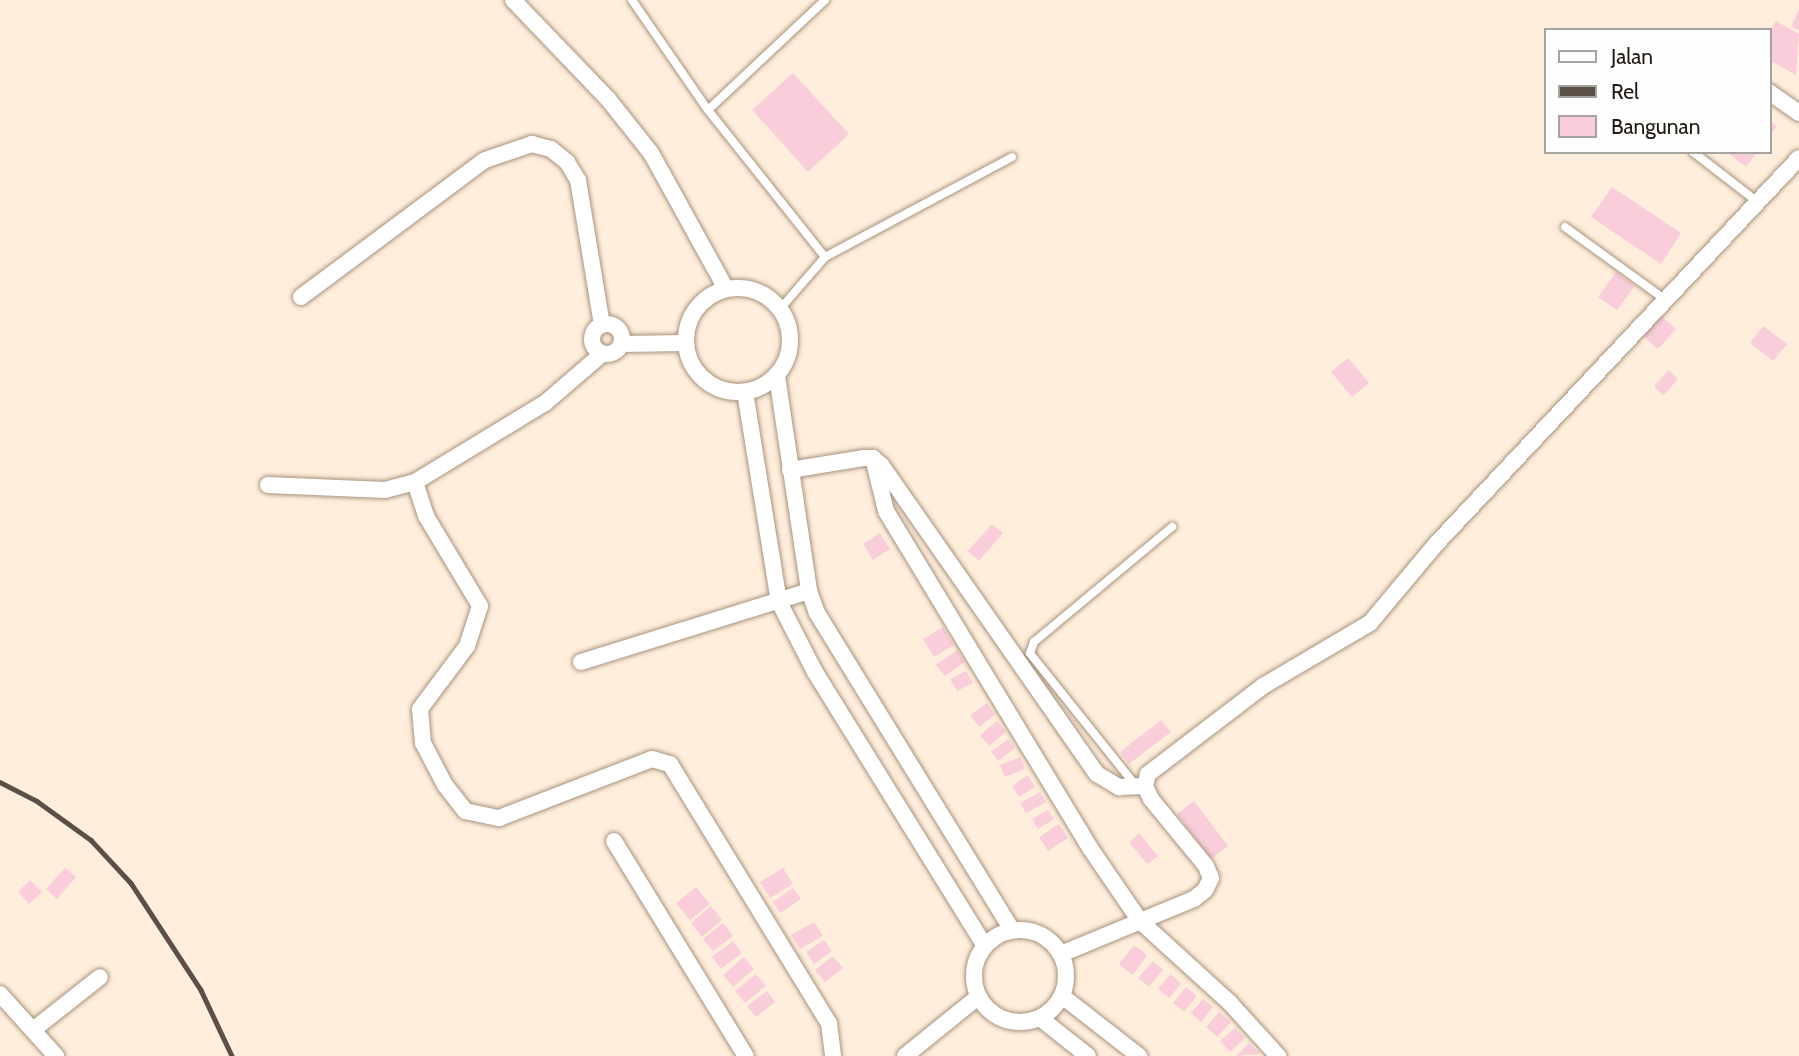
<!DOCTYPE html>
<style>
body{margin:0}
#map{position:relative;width:1799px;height:1056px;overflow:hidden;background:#ffeedb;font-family:Cabin,sans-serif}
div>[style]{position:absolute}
.building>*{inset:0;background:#f9cdda}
.roads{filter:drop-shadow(0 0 2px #a7937d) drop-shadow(0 0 2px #a7937d)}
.lane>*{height:8px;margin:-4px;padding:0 4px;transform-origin:4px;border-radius:4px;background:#fff}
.street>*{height:16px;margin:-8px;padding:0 8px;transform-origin:8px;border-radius:8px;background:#fff}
.street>.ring{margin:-8px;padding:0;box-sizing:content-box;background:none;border:16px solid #fff;border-radius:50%}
.rail>*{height:4.5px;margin:-2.25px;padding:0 2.25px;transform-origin:2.25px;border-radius:2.25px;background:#5a5045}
span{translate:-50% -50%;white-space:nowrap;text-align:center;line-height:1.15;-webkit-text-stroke:5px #fefefe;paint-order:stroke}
.legend{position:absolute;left:1544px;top:28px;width:228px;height:126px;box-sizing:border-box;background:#fefefe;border:2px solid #a6a39f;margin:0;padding:9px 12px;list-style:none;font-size:21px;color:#211a11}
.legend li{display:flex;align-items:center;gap:14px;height:35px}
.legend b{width:35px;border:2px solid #a6a39f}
</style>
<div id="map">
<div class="building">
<div style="clip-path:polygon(1799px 8px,1799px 30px,1791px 27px)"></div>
<div style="clip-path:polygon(1776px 21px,1799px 34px,1796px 75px,1769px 60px,1769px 34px)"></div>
<div style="clip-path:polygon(793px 73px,849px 134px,808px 172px,752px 110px)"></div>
<div style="clip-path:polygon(1769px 120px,1777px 126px,1769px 136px)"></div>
<div style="clip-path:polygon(1727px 152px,1757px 152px,1746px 167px)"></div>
<div style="clip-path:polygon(1612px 187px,1681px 233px,1661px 264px,1591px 217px)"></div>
<div style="clip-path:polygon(1616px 272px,1635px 286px,1617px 310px,1598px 297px)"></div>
<div style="clip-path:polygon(1658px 313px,1676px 329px,1658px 349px,1640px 333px)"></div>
<div style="clip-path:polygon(1763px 326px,1787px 344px,1773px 361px,1750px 343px)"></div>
<div style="clip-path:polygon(1348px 358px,1369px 383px,1352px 397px,1331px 372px)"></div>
<div style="clip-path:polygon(1669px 370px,1678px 379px,1663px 396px,1654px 386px)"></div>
<div style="clip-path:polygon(992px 524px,1003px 533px,979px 561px,968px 551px)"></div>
<div style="clip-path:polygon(880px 533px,890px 549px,873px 560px,863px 544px)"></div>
<div style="clip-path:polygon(943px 627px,954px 645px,934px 657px,923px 639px)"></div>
<div style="clip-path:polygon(957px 650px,965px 662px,945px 676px,936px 665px)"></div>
<div style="clip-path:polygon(966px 671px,973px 683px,957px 691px,950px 679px)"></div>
<div style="clip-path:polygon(987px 703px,995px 715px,979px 727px,970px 715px)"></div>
<div style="clip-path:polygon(1161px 720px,1171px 732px,1129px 764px,1120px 752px)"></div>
<div style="clip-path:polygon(997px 721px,1006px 732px,989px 746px,980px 735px)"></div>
<div style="clip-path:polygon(1008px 739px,1015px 748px,998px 761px,991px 752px)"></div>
<div style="clip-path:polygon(1020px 757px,1025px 769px,1005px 777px,1000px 765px)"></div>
<div style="clip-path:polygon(1028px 775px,1035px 787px,1019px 797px,1012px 786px)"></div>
<div style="clip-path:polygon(1040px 792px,1046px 802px,1026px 813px,1020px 803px)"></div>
<div style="clip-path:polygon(1194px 801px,1228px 846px,1211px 859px,1177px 814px)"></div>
<div style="clip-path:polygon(1048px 810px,1054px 819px,1038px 829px,1032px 819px)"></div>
<div style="clip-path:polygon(1059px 824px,1068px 838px,1048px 851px,1039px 837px)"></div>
<div style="clip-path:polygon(1139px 833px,1158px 856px,1147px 864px,1129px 842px)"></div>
<div style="clip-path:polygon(65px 868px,76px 877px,57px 899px,46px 889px)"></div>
<div style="clip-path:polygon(783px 868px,793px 884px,770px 898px,760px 882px)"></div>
<div style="clip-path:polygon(30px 880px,42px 892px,29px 904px,18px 892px)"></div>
<div style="clip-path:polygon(696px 887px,710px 904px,690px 920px,676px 903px)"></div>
<div style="clip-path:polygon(793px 888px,801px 899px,780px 913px,773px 902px)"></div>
<div style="clip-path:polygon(711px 906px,722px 920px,702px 937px,691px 923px)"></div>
<div style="clip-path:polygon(814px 922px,823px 936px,800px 949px,791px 935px)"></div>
<div style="clip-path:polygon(723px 923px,733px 936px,713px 951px,703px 939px)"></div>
<div style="clip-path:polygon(824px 940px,832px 951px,814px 964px,806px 952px)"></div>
<div style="clip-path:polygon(733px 941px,742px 953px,721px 969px,712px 957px)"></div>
<div style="clip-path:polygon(1134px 945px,1147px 955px,1133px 975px,1119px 964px)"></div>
<div style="clip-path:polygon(833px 956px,843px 968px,825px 982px,815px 970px)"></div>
<div style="clip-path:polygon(744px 957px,754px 969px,733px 987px,723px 975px)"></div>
<div style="clip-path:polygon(1153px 961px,1163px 970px,1149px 987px,1138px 978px)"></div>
<div style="clip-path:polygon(756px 974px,766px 986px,745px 1003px,735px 991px)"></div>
<div style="clip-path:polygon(1171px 974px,1181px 984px,1169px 998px,1158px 989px)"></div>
<div style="clip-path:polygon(1186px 987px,1197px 996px,1184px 1012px,1173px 1003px)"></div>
<div style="clip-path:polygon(767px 991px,775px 1002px,756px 1017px,747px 1006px)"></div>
<div style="clip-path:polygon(1203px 999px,1213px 1007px,1201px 1022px,1191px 1013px)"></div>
<div style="clip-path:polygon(1219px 1012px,1231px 1022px,1217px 1037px,1206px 1027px)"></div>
<div style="clip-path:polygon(1235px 1028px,1245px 1038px,1230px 1052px,1220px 1041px)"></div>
<div style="clip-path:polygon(1249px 1043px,1260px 1054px,1236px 1056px)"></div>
</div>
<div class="roads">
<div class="lane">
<div style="left:632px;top:0;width:134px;rotate:55.4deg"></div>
<div style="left:708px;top:110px;width:188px;rotate:51.5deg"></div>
<div style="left:708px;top:110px;width:161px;rotate:-43.2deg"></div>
<div style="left:1693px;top:152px;width:83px;rotate:37.7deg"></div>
<div style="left:1565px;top:227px;width:125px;rotate:35.9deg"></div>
<div style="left:780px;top:309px;width:69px;rotate:-49.1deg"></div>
<div style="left:825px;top:257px;width:212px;rotate:-28.1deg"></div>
<div style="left:1136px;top:786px;width:170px;rotate:-128.6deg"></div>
<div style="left:1030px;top:653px;width:12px;rotate:-70deg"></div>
<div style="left:1034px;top:642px;width:180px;rotate:-39.8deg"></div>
</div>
<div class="street">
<div style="left:513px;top:0;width:137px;rotate:46.2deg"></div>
<div style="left:608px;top:99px;width:69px;rotate:51.5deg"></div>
<div style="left:651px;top:153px;width:155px;rotate:61.1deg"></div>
<div style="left:1769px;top:92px;width:37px;rotate:35deg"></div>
<div class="ring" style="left:686px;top:288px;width:88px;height:88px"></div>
<div style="left:301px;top:297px;width:229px;rotate:-36.7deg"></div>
<div style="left:485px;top:160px;width:50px;rotate:-18.8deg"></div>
<div style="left:532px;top:144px;width:20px;rotate:15deg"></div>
<div style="left:551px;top:149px;width:21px;rotate:39deg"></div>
<div style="left:567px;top:162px;width:21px;rotate:59deg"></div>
<div style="left:578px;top:180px;width:147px;rotate:80.6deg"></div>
<div class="ring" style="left:592px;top:324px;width:14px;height:14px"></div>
<div style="left:621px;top:344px;width:64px;rotate:-0.9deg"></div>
<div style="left:777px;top:376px;width:217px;rotate:81.5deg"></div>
<div style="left:809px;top:591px;width:23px;rotate:70deg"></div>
<div style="left:817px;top:613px;width:372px;rotate:58.4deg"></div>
<div style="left:745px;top:392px;width:213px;rotate:80.8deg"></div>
<div style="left:779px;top:602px;width:79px;rotate:62.8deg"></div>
<div style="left:815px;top:672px;width:322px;rotate:58.2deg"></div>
<div style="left:873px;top:458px;width:55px;rotate:76.2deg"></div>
<div style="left:886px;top:511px;width:394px;rotate:58.8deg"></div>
<div style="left:1090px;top:848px;width:88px;rotate:55.6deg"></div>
<div style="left:1140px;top:921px;width:122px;rotate:42.3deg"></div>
<div style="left:1230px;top:1003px;width:72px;rotate:47.8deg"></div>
<div style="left:790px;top:470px;width:74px;rotate:-9.3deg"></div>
<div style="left:863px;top:458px;width:10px"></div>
<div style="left:873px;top:458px;width:12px;rotate:42deg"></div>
<div style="left:882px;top:466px;width:376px;rotate:55.1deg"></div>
<div style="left:1097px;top:774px;width:26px;rotate:31deg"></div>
<div style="left:1119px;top:787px;width:26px;rotate:-2deg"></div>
<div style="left:415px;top:482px;width:36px;rotate:72deg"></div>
<div style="left:426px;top:516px;width:105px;rotate:59deg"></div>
<div style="left:480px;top:606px;width:42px;rotate:108deg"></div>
<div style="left:467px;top:646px;width:79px;rotate:126.7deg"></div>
<div style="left:420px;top:709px;width:34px;rotate:85deg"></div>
<div style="left:423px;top:743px;width:47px;rotate:62.4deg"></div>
<div style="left:445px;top:785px;width:33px;rotate:52deg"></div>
<div style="left:465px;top:811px;width:35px;rotate:12deg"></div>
<div style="left:499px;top:818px;width:164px;rotate:-21.1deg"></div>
<div style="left:652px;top:759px;width:19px;rotate:16deg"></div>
<div style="left:670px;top:764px;width:304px;rotate:58.5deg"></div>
<div style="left:829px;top:1023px;width:33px;rotate:83deg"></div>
<div style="left:268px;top:485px;width:117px;rotate:2.4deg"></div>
<div style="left:385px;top:490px;width:31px;rotate:-15deg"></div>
<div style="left:415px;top:482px;width:152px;rotate:-31.3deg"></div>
<div style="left:545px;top:403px;width:75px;rotate:-40.7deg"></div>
<div style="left:581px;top:662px;width:239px;rotate:-17.3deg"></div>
<div style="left:614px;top:841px;width:252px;rotate:58.5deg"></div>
<div class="ring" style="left:974px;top:930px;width:76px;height:76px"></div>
<div style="left:1061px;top:954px;width:144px;rotate:-22.5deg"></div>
<div style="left:1194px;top:899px;width:14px;rotate:-39deg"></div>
<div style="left:1205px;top:890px;width:13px;rotate:-63deg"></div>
<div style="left:1211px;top:878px;width:13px;rotate:-113deg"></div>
<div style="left:1206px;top:866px;width:87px;rotate:-129.4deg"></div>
<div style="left:1151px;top:799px;width:14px;rotate:-115deg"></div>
<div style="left:1145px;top:786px;width:12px;rotate:-76deg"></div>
<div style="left:1148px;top:774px;width:145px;rotate:-37.4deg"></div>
<div style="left:1263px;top:686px;width:124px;rotate:-30.5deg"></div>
<div style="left:1370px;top:623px;width:104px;rotate:-50.1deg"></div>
<div style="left:1437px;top:543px;width:528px;rotate:-46.76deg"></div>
<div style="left:0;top:994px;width:84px;rotate:47.9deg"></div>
<div style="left:1062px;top:996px;width:98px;rotate:37.9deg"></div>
<div style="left:1040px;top:1018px;width:61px;rotate:38.4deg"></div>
<div style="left:33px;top:1030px;width:85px;rotate:-38.3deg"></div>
<div style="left:905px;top:1056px;width:95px;rotate:-39deg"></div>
</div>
</div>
<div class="rail">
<div style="left:0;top:782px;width:42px;rotate:27.2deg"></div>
<div style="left:37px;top:801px;width:67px;rotate:35.8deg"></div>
<div style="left:91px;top:840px;width:59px;rotate:47.1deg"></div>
<div style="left:131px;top:883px;width:128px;rotate:56.8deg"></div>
<div style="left:201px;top:990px;width:73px;rotate:64.8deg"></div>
</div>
<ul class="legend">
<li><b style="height:9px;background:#fff"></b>Jalan</li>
<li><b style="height:9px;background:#5a5045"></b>Rel</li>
<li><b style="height:19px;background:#f9cdda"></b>Bangunan</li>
</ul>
</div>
